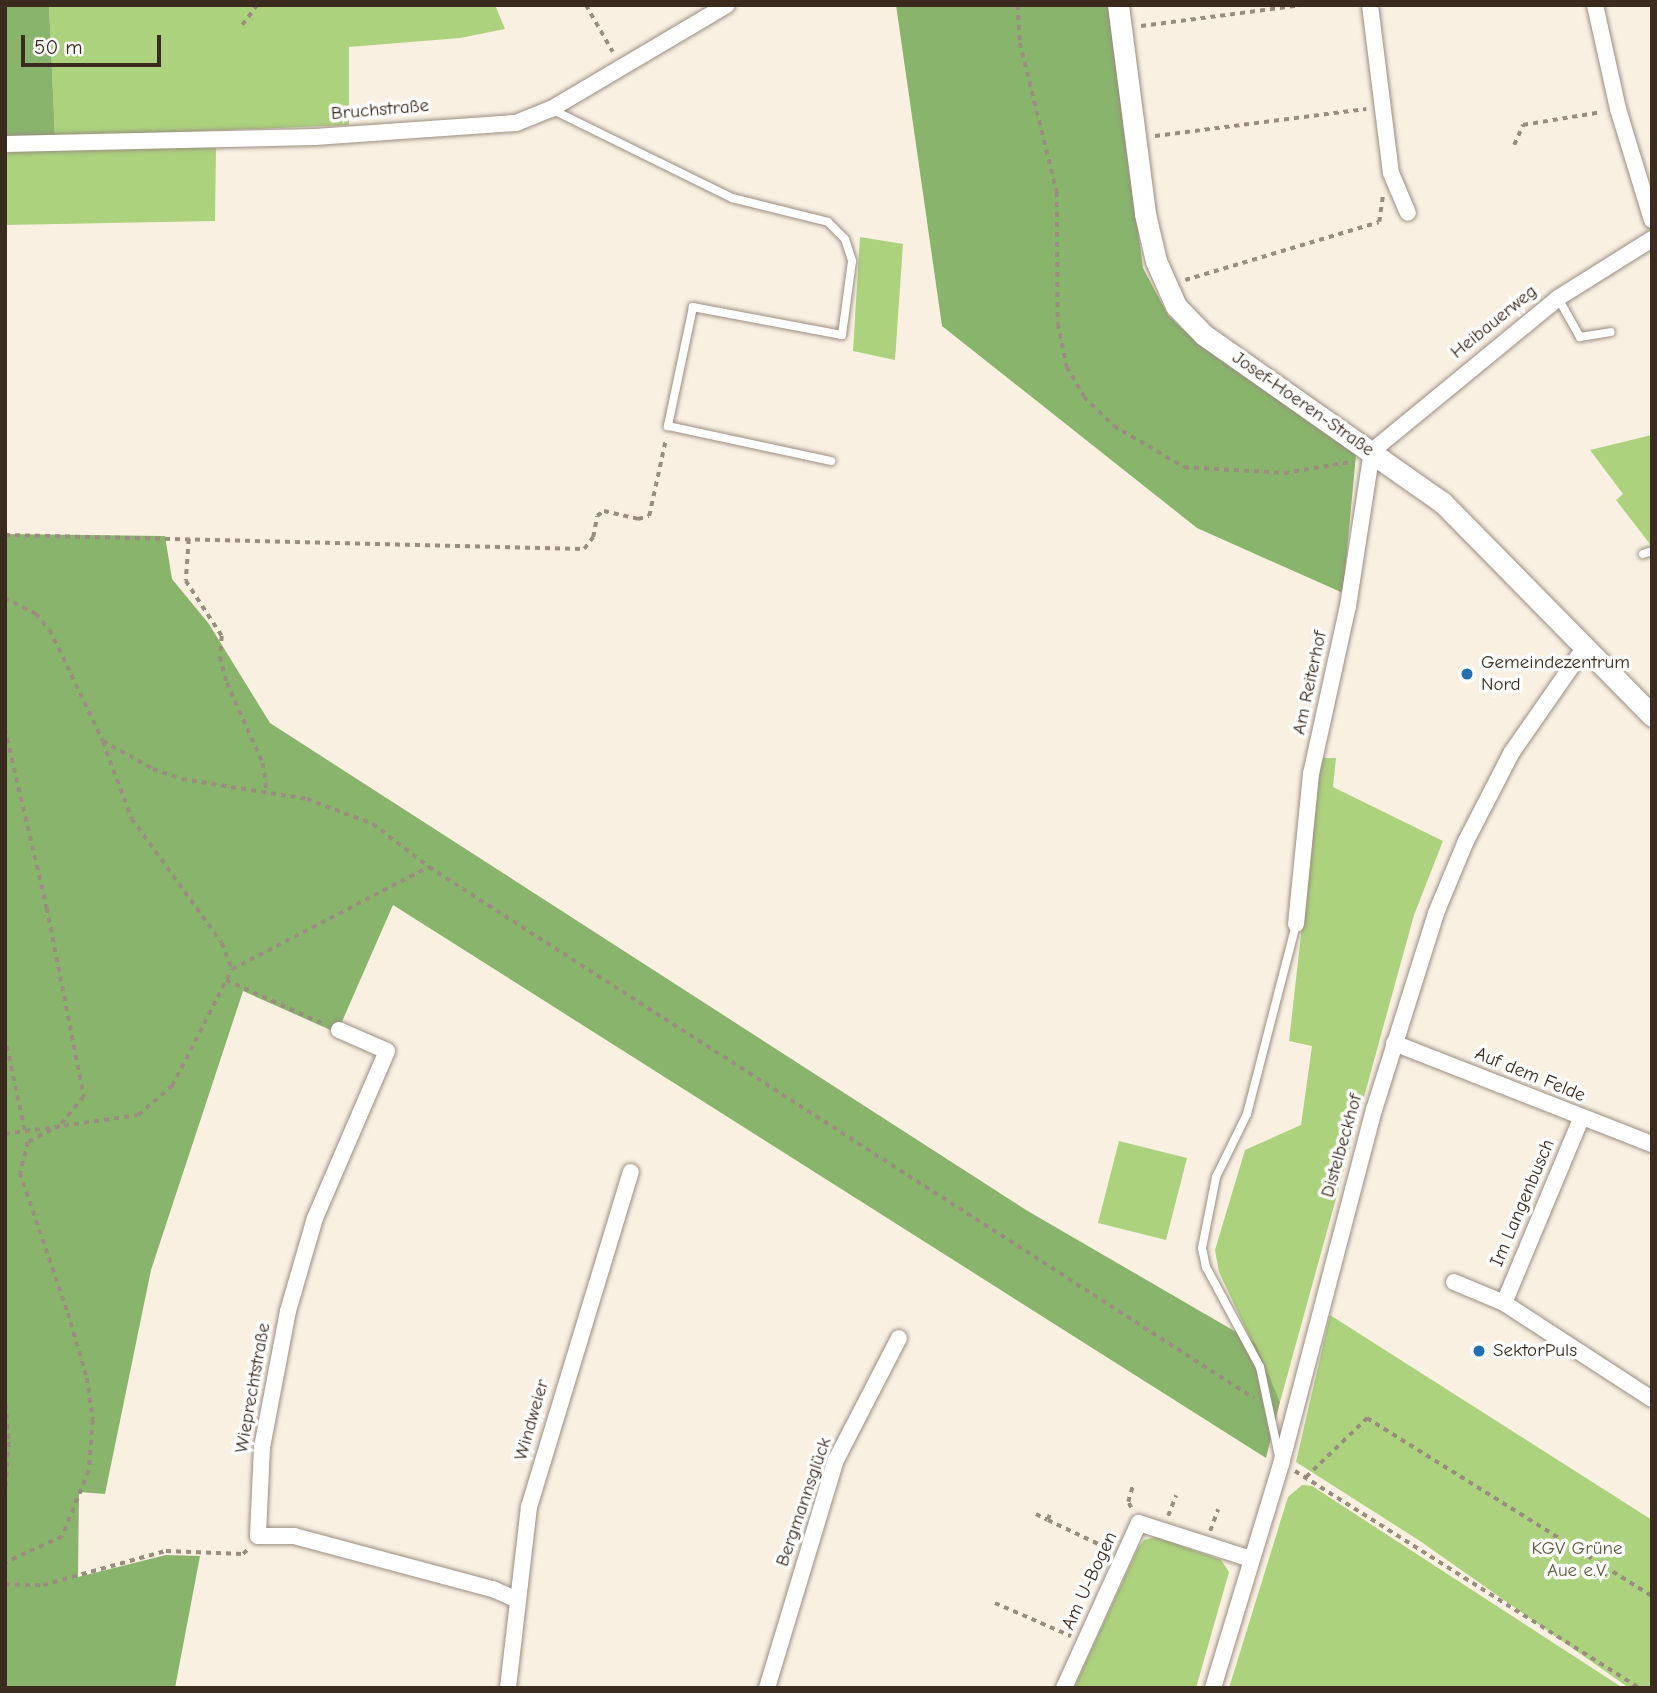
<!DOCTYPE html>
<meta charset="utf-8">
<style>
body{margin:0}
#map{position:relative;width:1657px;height:1693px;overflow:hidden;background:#f9f0e2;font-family:"Comic Neue",sans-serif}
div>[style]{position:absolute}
.green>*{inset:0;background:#acd27d}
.forest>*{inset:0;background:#89b46c}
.path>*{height:3.5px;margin-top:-1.75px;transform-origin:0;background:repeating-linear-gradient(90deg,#9a8d80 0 5px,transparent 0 10px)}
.roads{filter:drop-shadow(0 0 2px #9a8d80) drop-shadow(0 0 2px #9a8d80)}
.lane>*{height:8px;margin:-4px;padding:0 4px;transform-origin:4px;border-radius:4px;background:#fff}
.street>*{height:16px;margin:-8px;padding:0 8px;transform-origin:8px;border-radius:8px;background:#fff}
.secondary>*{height:21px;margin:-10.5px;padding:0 10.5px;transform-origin:10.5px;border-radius:10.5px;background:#fff}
.dots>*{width:19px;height:19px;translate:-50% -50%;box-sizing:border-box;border:4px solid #fff;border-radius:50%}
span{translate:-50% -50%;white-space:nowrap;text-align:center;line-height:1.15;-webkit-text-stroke:7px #fff;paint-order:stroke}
.street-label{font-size:19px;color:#3b2a1e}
.poi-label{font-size:19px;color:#3b2a1e}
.left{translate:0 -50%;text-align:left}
.park-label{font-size:19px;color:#5d5c3a}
.frame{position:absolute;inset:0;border:7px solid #3b2a1e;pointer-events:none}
.scale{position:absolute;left:21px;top:35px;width:140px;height:32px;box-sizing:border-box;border:4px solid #3b2a1e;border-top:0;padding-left:9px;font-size:21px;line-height:24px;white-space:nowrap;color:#3b2a1e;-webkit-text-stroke:5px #fff;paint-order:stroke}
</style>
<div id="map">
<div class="green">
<div style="clip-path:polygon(49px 5px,495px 5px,505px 29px,460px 38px,349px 47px,349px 125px,55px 137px)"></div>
<div style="clip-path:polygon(69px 147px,216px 148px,215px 221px,5px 225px,5px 153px)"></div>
<div style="clip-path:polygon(860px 237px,903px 244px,895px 360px,853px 351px)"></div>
<div style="clip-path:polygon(1652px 435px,1652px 543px,1650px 544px,1616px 500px,1623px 494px,1590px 450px)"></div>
<div style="clip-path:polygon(1321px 758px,1336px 758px,1333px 787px,1443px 841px,1414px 915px,1280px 1402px,1219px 1272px,1215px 1250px,1245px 1150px,1301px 1125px,1312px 1046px,1289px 1041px)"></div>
<div style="clip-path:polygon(1119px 1141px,1187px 1158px,1166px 1240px,1098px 1223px)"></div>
<div style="clip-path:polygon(1330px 1315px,1652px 1520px,1652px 1688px,1629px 1688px,1420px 1541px,1296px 1462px)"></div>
<div style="clip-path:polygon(1302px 1485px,1312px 1486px,1623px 1688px,1229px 1688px,1288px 1497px)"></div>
<div style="clip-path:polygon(1156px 1537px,1221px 1560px,1229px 1572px,1196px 1688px,1074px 1688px,1138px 1548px,1144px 1540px)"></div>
</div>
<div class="forest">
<div style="clip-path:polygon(5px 5px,49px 5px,55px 137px,5px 137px)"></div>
<div style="clip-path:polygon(896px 5px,1108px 5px,1143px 268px,1168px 315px,1198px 344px,1356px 455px,1343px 593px,1197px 528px,942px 326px)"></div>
<div style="clip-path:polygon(5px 534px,165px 536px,172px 579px,209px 624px,270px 723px,1026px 1210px,1255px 1343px,1280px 1402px,1266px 1458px,393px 905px,337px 1033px,243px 991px,151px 1270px,105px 1494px,79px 1492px,78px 1577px,166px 1555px,200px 1556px,175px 1688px,5px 1688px)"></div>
</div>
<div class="path">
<div style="left:586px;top:5px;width:54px;rotate:60.1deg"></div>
<div style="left:1018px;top:5px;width:38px;rotate:87deg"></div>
<div style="left:1020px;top:43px;width:154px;rotate:76.1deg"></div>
<div style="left:1057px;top:192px;width:132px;rotate:89.6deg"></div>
<div style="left:1058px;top:324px;width:44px;rotate:78.2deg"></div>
<div style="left:1067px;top:367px;width:34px;rotate:60deg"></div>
<div style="left:1084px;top:397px;width:42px;rotate:44deg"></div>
<div style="left:1114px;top:426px;width:81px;rotate:30.4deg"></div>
<div style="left:1184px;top:467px;width:100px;rotate:3.4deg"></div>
<div style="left:1284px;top:473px;width:68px;rotate:-9.3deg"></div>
<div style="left:242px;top:25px;width:25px;rotate:-53deg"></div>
<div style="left:1141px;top:26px;width:162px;rotate:-7.4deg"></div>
<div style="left:1155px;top:136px;width:213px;rotate:-7.3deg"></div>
<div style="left:1514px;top:145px;width:22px;rotate:-66deg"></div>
<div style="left:1523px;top:125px;width:80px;rotate:-9.3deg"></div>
<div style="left:1185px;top:280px;width:202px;rotate:-16.6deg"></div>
<div style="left:1379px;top:222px;width:27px;rotate:-82deg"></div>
<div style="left:5px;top:535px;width:579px;rotate:1.39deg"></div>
<div style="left:584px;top:549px;width:15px;rotate:-53deg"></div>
<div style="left:593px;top:537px;width:21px;rotate:-79deg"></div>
<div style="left:597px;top:516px;width:9px;rotate:-36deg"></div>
<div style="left:604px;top:511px;width:35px;rotate:13deg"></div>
<div style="left:638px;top:519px;width:11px;rotate:-15deg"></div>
<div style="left:649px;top:516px;width:80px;rotate:-77.7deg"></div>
<div style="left:189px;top:539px;width:42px;rotate:94.1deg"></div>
<div style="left:186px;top:581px;width:66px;rotate:56.8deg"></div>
<div style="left:222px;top:636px;width:21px;rotate:95deg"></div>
<div style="left:220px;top:657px;width:27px;rotate:75deg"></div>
<div style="left:227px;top:683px;width:88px;rotate:65.8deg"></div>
<div style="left:263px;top:763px;width:28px;rotate:82deg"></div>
<div style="left:5px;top:598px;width:35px;rotate:27deg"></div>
<div style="left:36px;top:614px;width:21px;rotate:49deg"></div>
<div style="left:50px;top:630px;width:123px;rotate:64.5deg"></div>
<div style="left:103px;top:741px;width:57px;rotate:29.2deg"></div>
<div style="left:153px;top:769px;width:31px;rotate:19deg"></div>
<div style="left:182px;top:779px;width:127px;rotate:9.1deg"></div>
<div style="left:307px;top:799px;width:71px;rotate:20.7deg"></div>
<div style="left:373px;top:824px;width:71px;rotate:37.5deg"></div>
<div style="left:429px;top:867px;width:981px;rotate:32.77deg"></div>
<div style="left:5px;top:729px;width:184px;rotate:76.8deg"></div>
<div style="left:47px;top:908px;width:193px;rotate:78.9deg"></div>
<div style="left:84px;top:1097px;width:38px;rotate:130deg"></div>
<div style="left:60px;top:1126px;width:36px;rotate:153deg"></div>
<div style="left:28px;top:1142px;width:32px;rotate:104deg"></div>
<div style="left:20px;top:1173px;width:148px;rotate:71.1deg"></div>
<div style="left:68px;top:1313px;width:68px;rotate:73.7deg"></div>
<div style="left:87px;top:1378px;width:42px;rotate:81.9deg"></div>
<div style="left:93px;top:1420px;width:51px;rotate:94.5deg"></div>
<div style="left:89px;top:1471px;width:71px;rotate:112.2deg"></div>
<div style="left:62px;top:1537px;width:63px;rotate:155.5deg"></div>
<div style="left:103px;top:742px;width:82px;rotate:69.4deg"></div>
<div style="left:132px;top:819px;width:153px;rotate:54deg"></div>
<div style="left:222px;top:943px;width:28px;rotate:69deg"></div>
<div style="left:226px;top:980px;width:107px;rotate:24.2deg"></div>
<div style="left:5px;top:1037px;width:95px;rotate:77.9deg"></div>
<div style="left:5px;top:1134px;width:134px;rotate:-8.1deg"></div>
<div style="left:138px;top:1115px;width:45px;rotate:-40.5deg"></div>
<div style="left:172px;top:1086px;width:131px;rotate:-62.9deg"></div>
<div style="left:232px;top:969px;width:222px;rotate:-27.4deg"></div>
<div style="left:5px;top:1394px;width:48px;rotate:85.2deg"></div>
<div style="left:9px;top:1442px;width:59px;rotate:93.9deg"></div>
<div style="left:1295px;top:1471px;width:407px;rotate:32.2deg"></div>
<div style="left:1306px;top:1477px;width:85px;rotate:-44deg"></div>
<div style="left:1367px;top:1418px;width:336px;rotate:32deg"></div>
<div style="left:1131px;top:1508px;width:7px;rotate:-117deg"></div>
<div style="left:1128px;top:1502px;width:19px;rotate:-74deg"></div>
<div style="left:1036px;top:1514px;width:13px;rotate:27deg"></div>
<div style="left:1050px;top:1515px;width:5px;rotate:112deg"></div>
<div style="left:1048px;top:1520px;width:70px;rotate:25.5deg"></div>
<div style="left:1168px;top:1516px;width:22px;rotate:-69deg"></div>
<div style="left:1210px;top:1531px;width:23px;rotate:-70deg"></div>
<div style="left:5px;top:1584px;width:38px;rotate:2deg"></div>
<div style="left:43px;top:1585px;width:128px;rotate:-15.5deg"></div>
<div style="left:166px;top:1551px;width:77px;rotate:2.2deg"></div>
<div style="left:243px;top:1554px;width:7px;rotate:-45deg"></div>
<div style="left:995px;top:1603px;width:83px;rotate:23.5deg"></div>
</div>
<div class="roads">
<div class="lane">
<div style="left:551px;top:109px;width:202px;rotate:26.2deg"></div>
<div style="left:732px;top:198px;width:99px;rotate:14deg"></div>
<div style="left:828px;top:222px;width:24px;rotate:45deg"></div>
<div style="left:845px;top:239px;width:23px;rotate:72deg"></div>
<div style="left:852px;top:261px;width:75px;rotate:97.7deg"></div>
<div style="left:842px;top:335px;width:152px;rotate:-169.4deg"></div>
<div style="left:693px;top:307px;width:122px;rotate:101.9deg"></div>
<div style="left:668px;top:426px;width:167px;rotate:12.1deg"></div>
<div style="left:1558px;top:298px;width:45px;rotate:60.6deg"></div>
<div style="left:1580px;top:337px;width:31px;rotate:-9deg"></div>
<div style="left:1643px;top:554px;width:9px;rotate:-18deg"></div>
<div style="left:1280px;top:1461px;width:96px;rotate:-102deg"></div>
<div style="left:1260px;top:1367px;width:114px;rotate:-118.4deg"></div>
<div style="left:1206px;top:1267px;width:19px;rotate:-102deg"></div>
<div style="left:1202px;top:1248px;width:72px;rotate:-78.8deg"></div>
<div style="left:1216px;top:1177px;width:70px;rotate:-63.8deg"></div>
<div style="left:1247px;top:1114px;width:196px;rotate:-75.5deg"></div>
</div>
<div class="street">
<div style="left:1370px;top:5px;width:169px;rotate:82.9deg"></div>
<div style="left:1391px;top:173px;width:43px;rotate:67deg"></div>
<div style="left:1595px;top:5px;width:107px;rotate:77.5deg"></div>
<div style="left:1618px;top:109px;width:116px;rotate:73deg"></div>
<div style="left:5px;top:144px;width:310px;rotate:-1.3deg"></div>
<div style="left:315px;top:137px;width:201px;rotate:-4deg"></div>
<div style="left:516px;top:123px;width:38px;rotate:-22deg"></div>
<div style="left:551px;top:109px;width:204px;rotate:-30.6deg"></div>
<div style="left:1296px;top:924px;width:151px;rotate:-84.3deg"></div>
<div style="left:1311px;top:774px;width:172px;rotate:-77.6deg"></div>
<div style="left:1348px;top:606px;width:157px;rotate:-81.2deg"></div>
<div style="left:1372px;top:451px;width:241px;rotate:-39.4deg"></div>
<div style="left:1558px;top:298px;width:111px;rotate:-32.1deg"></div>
<div style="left:339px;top:1030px;width:52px;rotate:23.6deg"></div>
<div style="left:387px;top:1051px;width:182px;rotate:113.3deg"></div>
<div style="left:315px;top:1218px;width:97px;rotate:106.2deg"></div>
<div style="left:288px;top:1311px;width:138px;rotate:100.8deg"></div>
<div style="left:262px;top:1447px;width:89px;rotate:92.6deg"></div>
<div style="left:258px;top:1536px;width:36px"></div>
<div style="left:294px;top:1536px;width:208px;rotate:15deg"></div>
<div style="left:495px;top:1590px;width:24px;rotate:24deg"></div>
<div style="left:1394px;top:1043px;width:277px;rotate:21.4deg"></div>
<div style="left:1454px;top:1282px;width:54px;rotate:22.8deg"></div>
<div style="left:1504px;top:1303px;width:176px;rotate:33deg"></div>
<div style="left:1504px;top:1303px;width:199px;rotate:-67.3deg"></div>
<div style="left:508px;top:1688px;width:182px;rotate:-83.4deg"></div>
<div style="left:529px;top:1507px;width:350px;rotate:-73.1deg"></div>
<div style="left:767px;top:1688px;width:238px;rotate:-73.2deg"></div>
<div style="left:836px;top:1460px;width:137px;rotate:-62.7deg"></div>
<div style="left:1064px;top:1688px;width:181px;rotate:-65.6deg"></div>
<div style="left:1139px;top:1523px;width:118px;rotate:17.8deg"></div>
<div style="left:1213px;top:1688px;width:234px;rotate:-73.1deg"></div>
<div style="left:1281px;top:1464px;width:366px;rotate:-75.3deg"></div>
<div style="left:1374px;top:1110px;width:207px;rotate:-72.5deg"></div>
<div style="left:1436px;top:913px;width:78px;rotate:-67.4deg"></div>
<div style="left:1466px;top:841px;width:100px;rotate:-62.7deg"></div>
<div style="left:1512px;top:752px;width:128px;rotate:-55.2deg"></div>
</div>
<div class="secondary">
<div style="left:1118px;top:5px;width:211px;rotate:82.6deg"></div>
<div style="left:1145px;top:214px;width:48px;rotate:76.8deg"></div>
<div style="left:1156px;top:261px;width:49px;rotate:66deg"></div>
<div style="left:1176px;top:306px;width:40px;rotate:46deg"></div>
<div style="left:1204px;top:335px;width:291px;rotate:35.1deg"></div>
<div style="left:1442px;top:502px;width:300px;rotate:45.5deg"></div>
</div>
</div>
<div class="dots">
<div style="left:1467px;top:674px;background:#1f6fb2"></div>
<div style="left:1479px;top:1351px;background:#1f6fb2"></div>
</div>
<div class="street-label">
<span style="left:380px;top:110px;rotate:-5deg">Bruchstraße</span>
<span style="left:1494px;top:322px;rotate:-39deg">Heibauerweg</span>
<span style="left:1303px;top:404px;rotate:35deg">Josef-Hoeren-Straße</span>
<span style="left:1310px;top:683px;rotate:-78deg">Am Reiterhof</span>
<span style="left:1530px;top:1075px;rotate:22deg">Auf dem Felde</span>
<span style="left:1342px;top:1146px;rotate:-74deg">Distelbeckhof</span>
<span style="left:1523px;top:1203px;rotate:-67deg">Im Langenbusch</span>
<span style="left:253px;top:1388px;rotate:-80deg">Wieprechtstraße</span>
<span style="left:532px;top:1420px;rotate:-74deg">Windweier</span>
<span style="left:804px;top:1502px;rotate:-71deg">Bergmannsglück</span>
<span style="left:1090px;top:1581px;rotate:-65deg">Am U-Bogen</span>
</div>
<div class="poi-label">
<span class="left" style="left:1481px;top:674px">Gemeindezentrum<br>Nord</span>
<span class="left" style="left:1493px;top:1351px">SektorPuls</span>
</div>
<div class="park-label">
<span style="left:1577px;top:1560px">KGV Grüne<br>Aue e.V.</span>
</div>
<div class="frame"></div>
<div class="scale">50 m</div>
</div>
